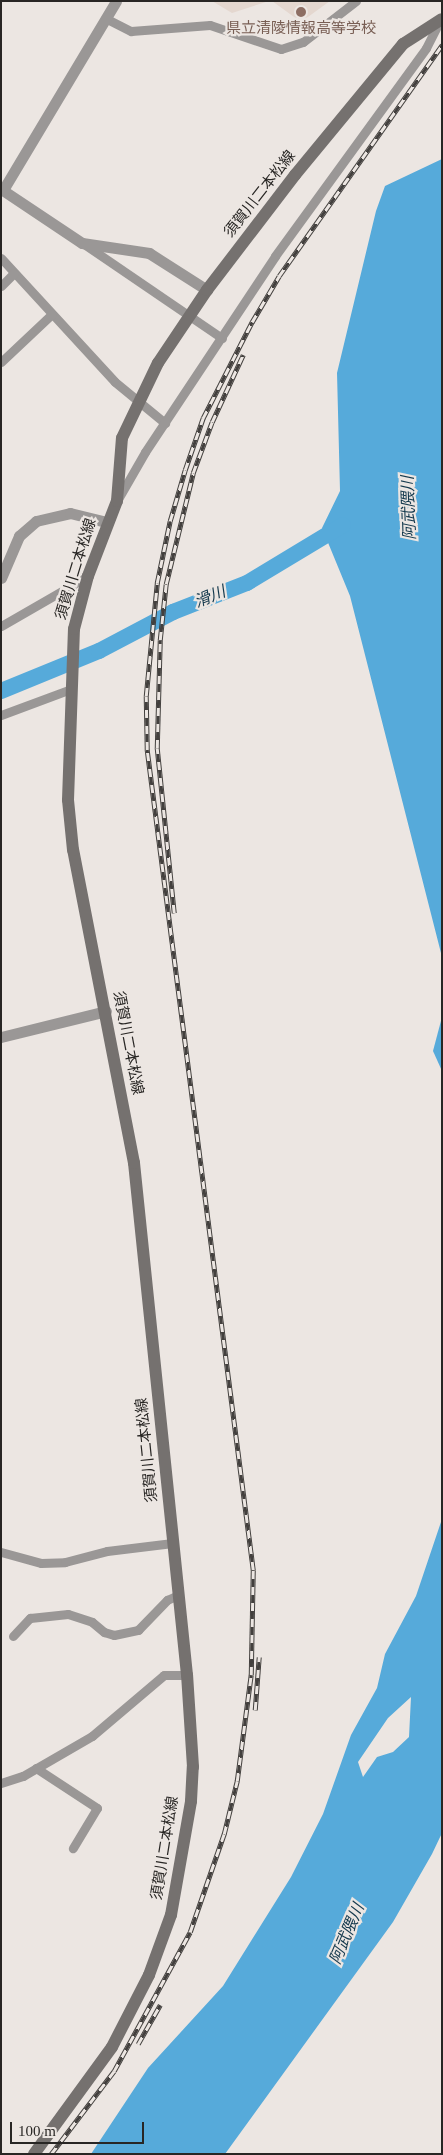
<!DOCTYPE html>
<meta charset="utf-8">
<style>
body{margin:0}
#map{position:relative;width:443px;height:2155px;overflow:hidden;background:#ece6e2;font-family:"Times New Roman","Noto Sans JP",serif}
div>[style]{position:absolute}
.built>*{inset:0;background:#e4d7cf}
.water>*{inset:0;background:#56aada}
.river>*{height:16px;margin:-8px;padding:0 8px;transform-origin:8px;border-radius:8px;background:#56aada}
.minor>*{height:9px;margin:-4.5px;padding:0 4.5px;transform-origin:4.5px;border-radius:4.5px;background:#9a9796}
.tertiary>*{height:11px;margin:-5.5px;padding:0 5.5px;transform-origin:5.5px;border-radius:5.5px;background:#9a9796}
.secondary>*{height:12px;margin:-6px;padding:0 6px;transform-origin:6px;border-radius:6px;background:#75716f}
.rail>*{height:4.5px;margin-top:-2.25px;transform-origin:0;background:repeating-linear-gradient(90deg,#ece6e2 0 8px,#43403e 0 16px);box-sizing:border-box;border-block:1px solid #43403e}
.dots>*{width:14px;height:14px;translate:-50% -50%;box-sizing:border-box;border:2px solid #ece6e2;border-radius:50%}
span{translate:-50% -50%;white-space:nowrap;text-align:center;line-height:1.15;-webkit-text-stroke:4.5px #ece6e2;paint-order:stroke}
.education-label{font-size:15px;color:#785e54}
.street-label{font-size:15px;color:#282624}
.water-label{font-size:16px;color:#13384c;font-style:italic}
.frame{position:absolute;inset:0;border:2px solid #282624;pointer-events:none}
.scale{position:absolute;left:10px;top:2122px;width:134px;height:22px;box-sizing:border-box;border:2px solid #282624;border-top:0;padding-left:6px;font-size:15px;line-height:18px;white-space:nowrap;color:#282624;-webkit-text-stroke:4px #ece6e2;paint-order:stroke}
</style>
<div id="map">
<div class="built">
<div style="clip-path:polygon(212px 1px,269px 1px,232px 13px)"></div>
<div style="clip-path:polygon(272px 1px,330px 1px,301px 22px)"></div>
</div>
<div class="water">
<div style="clip-path:polygon(442px 159px,442px 957px,350px 596px,322px 528px,340px 491px,337px 373px,376px 211px,385px 186px)"></div>
<div style="clip-path:polygon(442px 1017px,442px 1071px,433px 1051px)"></div>
<div style="clip-path:polygon(evenodd,442px 1519px,442px 1833px,432px 1854px,393px 1922px,225px 2154px,91px 2154px,148px 2068px,223px 1986px,291px 1877px,323px 1814px,351px 1735px,377px 1688px,385px 1654px,416px 1596px,442px 1519px,411px 1697px,409px 1737px,393px 1752px,377px 1757px,363px 1777px,358px 1762px,388px 1718px,411px 1697px)"></div>
</div>
<div class="river">
<div style="left:1px;top:691px;width:106px;rotate:-22.2deg"></div>
<div style="left:99px;top:651px;width:84px;rotate:-27.8deg"></div>
<div style="left:173px;top:612px;width:79px;rotate:-21.4deg"></div>
<div style="left:247px;top:583px;width:112px;rotate:-31.1deg"></div>
</div>
<div class="minor">
<div style="left:107px;top:19px;width:27px;rotate:27deg"></div>
<div style="left:131px;top:31px;width:79px;rotate:-4.3deg"></div>
<div style="left:210px;top:25px;width:75px;rotate:18.7deg"></div>
<div style="left:281px;top:49px;width:23px;rotate:-18deg"></div>
<div style="left:303px;top:42px;width:67px;rotate:-37.7deg"></div>
<div style="left:84px;top:244px;width:167px;rotate:34.3deg"></div>
<div style="left:1px;top:258px;width:168px;rotate:47.4deg"></div>
<div style="left:115px;top:382px;width:65px;rotate:39.4deg"></div>
<div style="left:1px;top:286px;width:18px;rotate:-45deg"></div>
<div style="left:1px;top:362px;width:70px;rotate:-43.3deg"></div>
<div style="left:118px;top:499px;width:54px;rotate:-60.1deg"></div>
<div style="left:145px;top:452px;width:235px;rotate:-56.4deg"></div>
<div style="left:275px;top:256px;width:257px;rotate:-54deg"></div>
<div style="left:426px;top:48px;width:31px;rotate:-63deg"></div>
<div style="left:1px;top:626px;width:100px;rotate:-29.9deg"></div>
<div style="left:1px;top:715px;width:75px;rotate:-20.4deg"></div>
<div style="left:1px;top:1552px;width:41px;rotate:15.4deg"></div>
<div style="left:41px;top:1563px;width:24px;rotate:-2deg"></div>
<div style="left:65px;top:1562px;width:43px;rotate:-14.7deg"></div>
<div style="left:107px;top:1551px;width:66px;rotate:-6.9deg"></div>
<div style="left:13px;top:1636px;width:25px;rotate:-47deg"></div>
<div style="left:30px;top:1618px;width:38px;rotate:-6deg"></div>
<div style="left:68px;top:1614px;width:25px;rotate:18deg"></div>
<div style="left:92px;top:1622px;width:16px;rotate:40deg"></div>
<div style="left:104px;top:1632px;width:10px;rotate:17deg"></div>
<div style="left:114px;top:1635px;width:25px;rotate:-12deg"></div>
<div style="left:138px;top:1630px;width:42px;rotate:-46deg"></div>
<div style="left:167px;top:1600px;width:12px;rotate:-24deg"></div>
<div style="left:36px;top:1768px;width:73px;rotate:33.3deg"></div>
<div style="left:97px;top:1808px;width:47px;rotate:121deg"></div>
<div style="left:1px;top:1783px;width:23px;rotate:-18deg"></div>
<div style="left:23px;top:1776px;width:80px;rotate:-30.1deg"></div>
<div style="left:92px;top:1736px;width:94px;rotate:-40.3deg"></div>
<div style="left:164px;top:1675px;width:23px"></div>
</div>
<div class="tertiary">
<div style="left:1px;top:189px;width:97px;rotate:33.7deg"></div>
<div style="left:82px;top:243px;width:68px;rotate:8.5deg"></div>
<div style="left:149px;top:253px;width:69px;rotate:32.5deg"></div>
<div style="left:3px;top:190px;width:220px;rotate:-59.1deg"></div>
<div style="left:1px;top:578px;width:46px;rotate:-66.8deg"></div>
<div style="left:19px;top:536px;width:23px;rotate:-41deg"></div>
<div style="left:36px;top:521px;width:35px;rotate:-13deg"></div>
<div style="left:70px;top:513px;width:38px;rotate:14deg"></div>
<div style="left:1px;top:1037px;width:108px;rotate:-13.9deg"></div>
</div>
<div class="secondary">
<div style="left:34px;top:2154px;width:132px;rotate:-53.9deg"></div>
<div style="left:112px;top:2047px;width:81px;rotate:-62.8deg"></div>
<div style="left:149px;top:1975px;width:64px;rotate:-69.9deg"></div>
<div style="left:171px;top:1915px;width:116px;rotate:-80deg"></div>
<div style="left:191px;top:1801px;width:34px;rotate:-87deg"></div>
<div style="left:193px;top:1767px;width:92px;rotate:-93.7deg"></div>
<div style="left:187px;top:1675px;width:515px;rotate:-95.91deg"></div>
<div style="left:134px;top:1163px;width:319px;rotate:-101deg"></div>
<div style="left:73px;top:850px;width:50px;rotate:-95.7deg"></div>
<div style="left:68px;top:800px;width:171px;rotate:-88deg"></div>
<div style="left:74px;top:629px;width:55px;rotate:-75.2deg"></div>
<div style="left:88px;top:576px;width:80px;rotate:-68.9deg"></div>
<div style="left:117px;top:501px;width:63px;rotate:-85.5deg"></div>
<div style="left:122px;top:438px;width:83px;rotate:-64.4deg"></div>
<div style="left:158px;top:363px;width:88px;rotate:-56.1deg"></div>
<div style="left:207px;top:290px;width:145px;rotate:-52.6deg"></div>
<div style="left:295px;top:175px;width:170px;rotate:-50.5deg"></div>
<div style="left:403px;top:44px;width:46px;rotate:-32.7deg"></div>
</div>
<div class="rail">
<div style="left:174px;top:913px;width:166px;rotate:-95.9deg"></div>
<div style="left:157px;top:748px;width:108px;rotate:-88.4deg"></div>
<div style="left:160px;top:640px;width:56px;rotate:-83.9deg"></div>
<div style="left:166px;top:584px;width:114px;rotate:-76.3deg"></div>
<div style="left:193px;top:473px;width:54px;rotate:-69.6deg"></div>
<div style="left:212px;top:422px;width:74px;rotate:-65.2deg"></div>
<div style="left:255px;top:1710px;width:53px;rotate:-85.7deg"></div>
<div style="left:138px;top:2044px;width:45px;rotate:-60.6deg"></div>
<div style="left:51px;top:2154px;width:104px;rotate:-52.8deg"></div>
<div style="left:114px;top:2071px;width:158px;rotate:-61.3deg"></div>
<div style="left:190px;top:1932px;width:104px;rotate:-70.9deg"></div>
<div style="left:224px;top:1834px;width:55px;rotate:-76.2deg"></div>
<div style="left:237px;top:1781px;width:107px;rotate:-82.5deg"></div>
<div style="left:251px;top:1675px;width:105px;rotate:-88.9deg"></div>
<div style="left:253px;top:1570px;width:827px;rotate:-97.37deg"></div>
<div style="left:147px;top:750px;width:54px;rotate:-91.1deg"></div>
<div style="left:146px;top:696px;width:114px;rotate:-84.4deg"></div>
<div style="left:157px;top:583px;width:63px;rotate:-78.2deg"></div>
<div style="left:170px;top:521px;width:53px;rotate:-73.6deg"></div>
<div style="left:185px;top:470px;width:55px;rotate:-70.9deg"></div>
<div style="left:203px;top:418px;width:108px;rotate:-63deg"></div>
<div style="left:252px;top:322px;width:53px;rotate:-59.6deg"></div>
<div style="left:279px;top:276px;width:283px;rotate:-54.8deg"></div>
</div>
<div class="dots">
<div style="left:301px;top:12px;background:#8d6e63"></div>
</div>
<div class="education-label">
<span style="left:301px;top:29px">県立清陵情報高等学校</span>
</div>
<div class="street-label">
<span style="left:260px;top:194px;rotate:-52deg">須賀川二本松線</span>
<span style="left:76px;top:569px;rotate:-73deg">須賀川二本松線</span>
<span style="left:128px;top:1043px;rotate:79deg">須賀川二本松線</span>
<span style="left:147px;top:1450px;rotate:-96deg">須賀川二本松線</span>
<span style="left:165px;top:1848px;rotate:-81deg">須賀川二本松線</span>
</div>
<div class="water-label">
<span style="left:409px;top:508px;rotate:-92deg">阿武隈川</span>
<span style="left:210px;top:597px;rotate:-22deg">滑川</span>
<span style="left:347px;top:1934px;rotate:-67deg">阿武隈川</span>
</div>
<div class="frame"></div>
<div class="scale">100 m</div>
</div>
